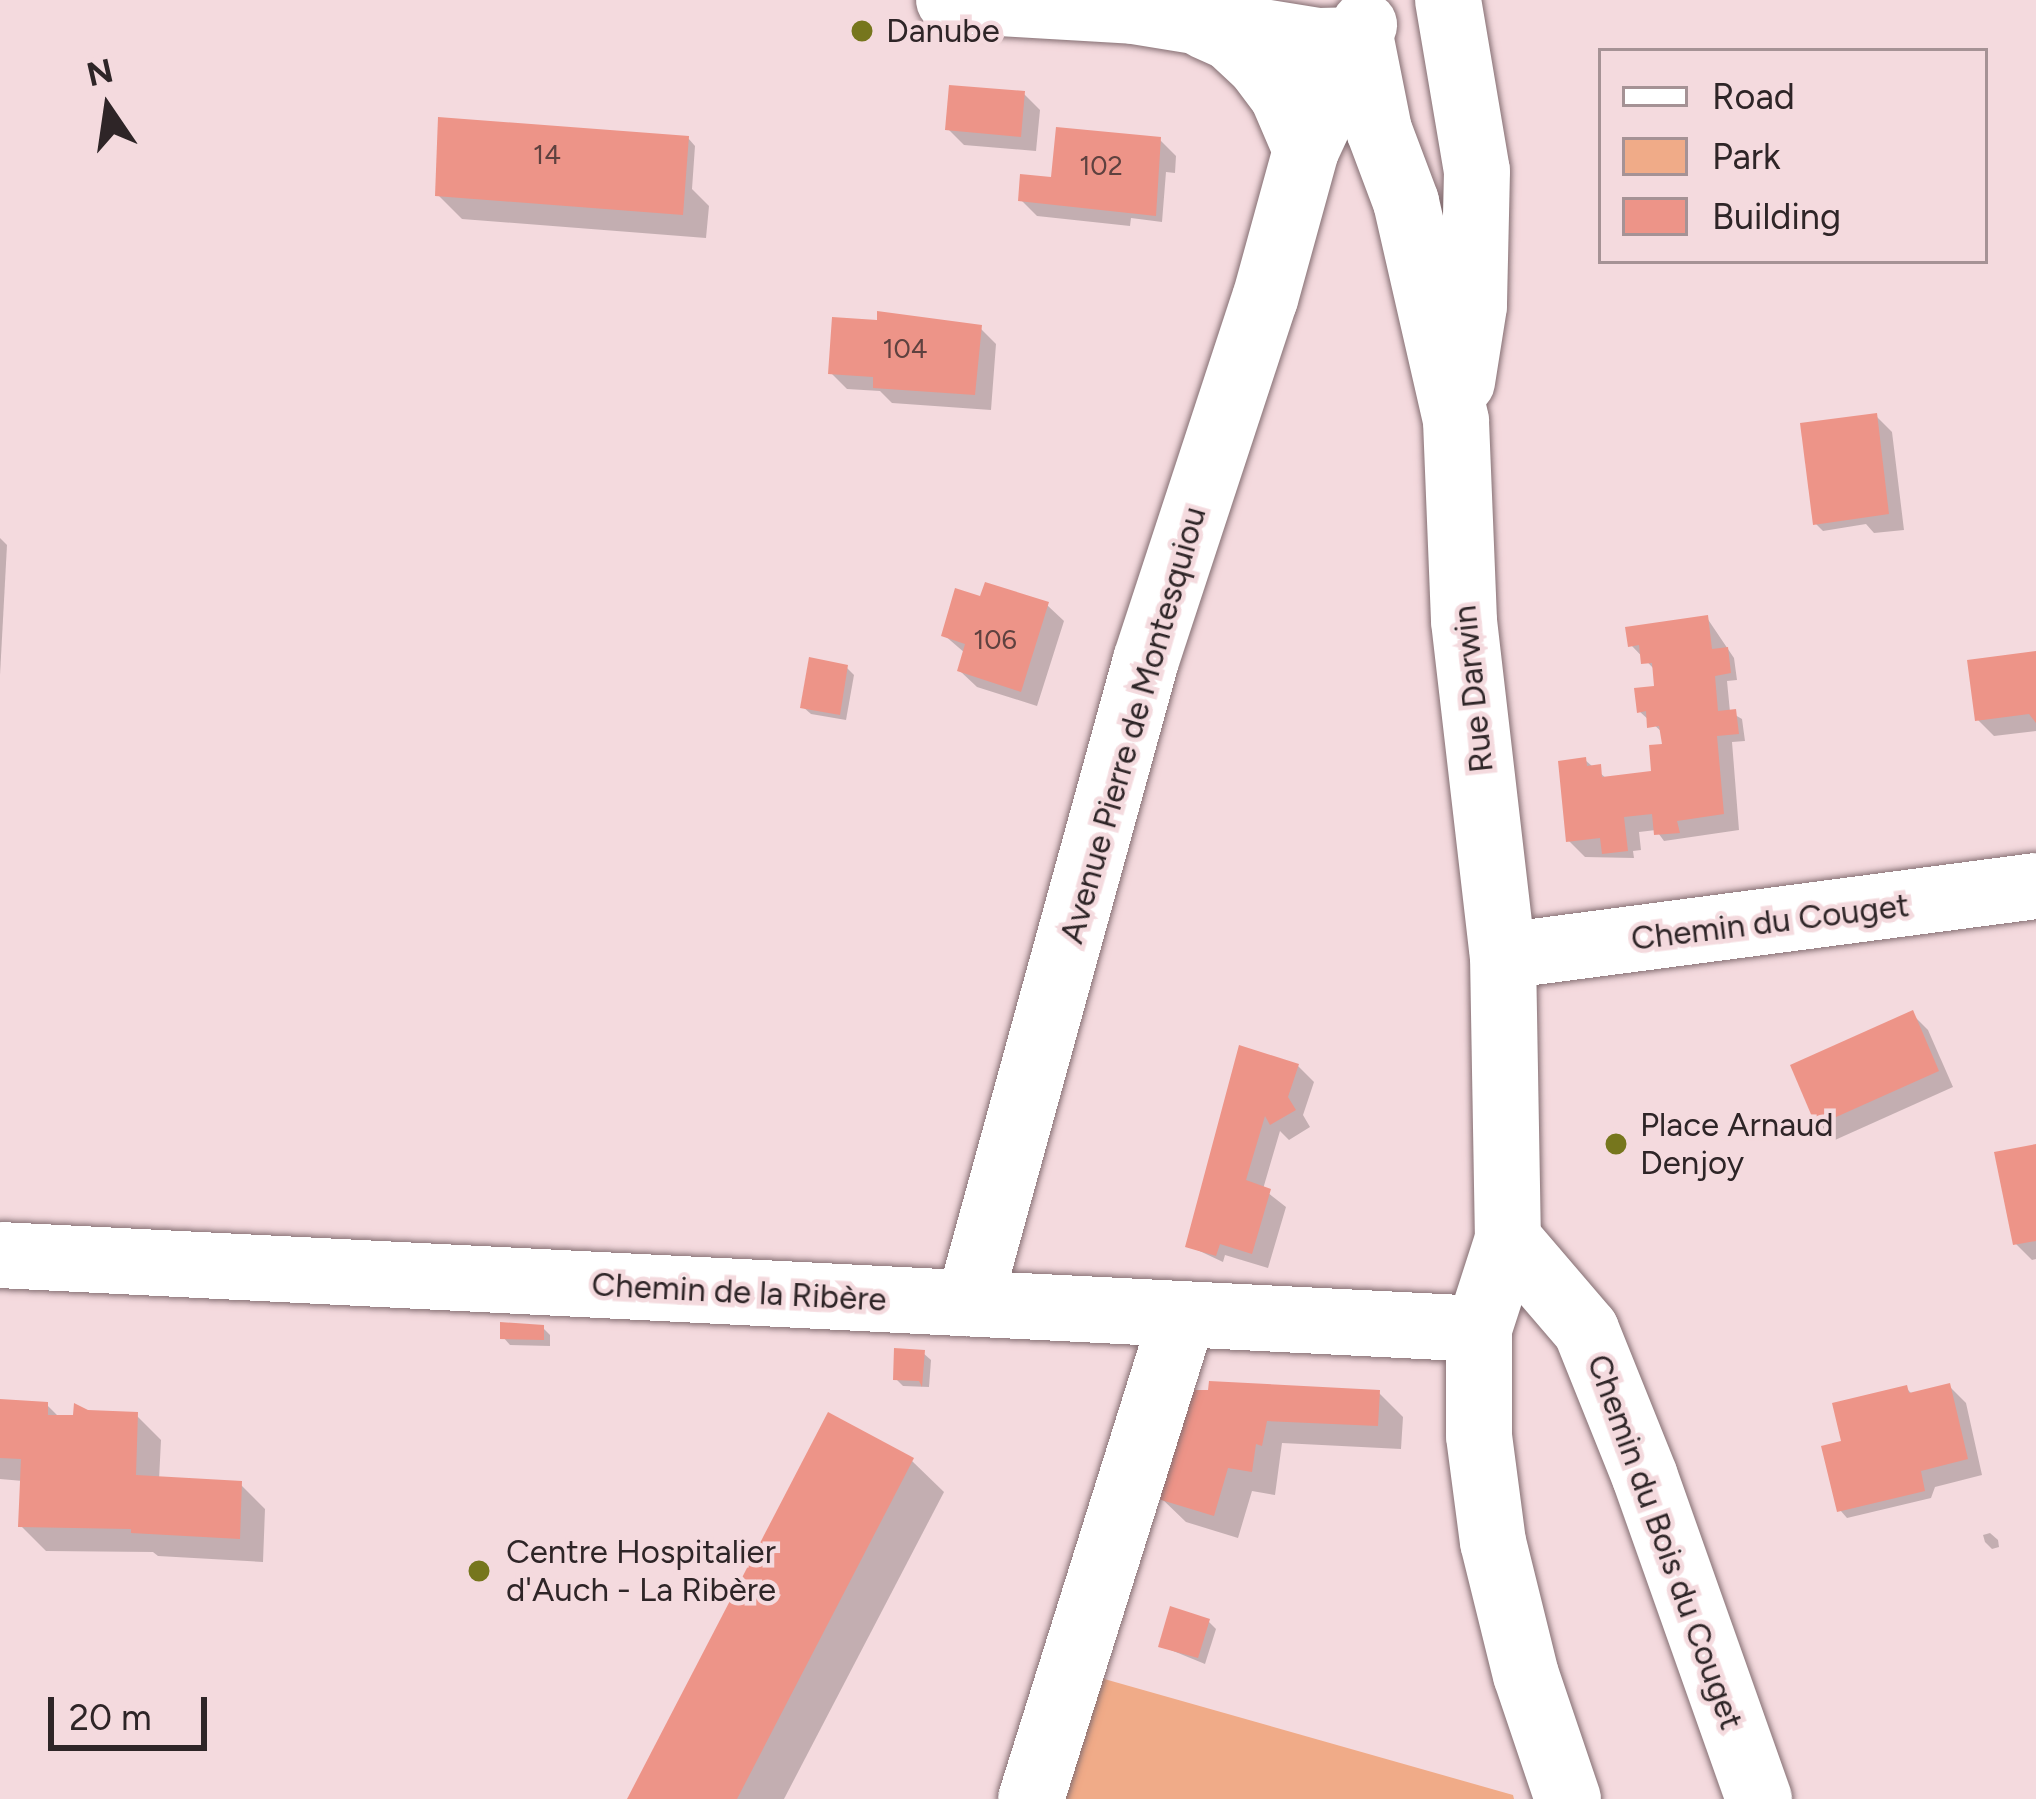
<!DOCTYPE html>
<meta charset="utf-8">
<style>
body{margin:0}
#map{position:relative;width:2036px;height:1799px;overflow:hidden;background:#f4dade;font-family:Figtree,sans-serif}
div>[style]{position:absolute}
.green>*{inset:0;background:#f0ab88}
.shadow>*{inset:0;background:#0003}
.building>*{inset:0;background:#ed9488}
.roads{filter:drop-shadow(0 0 3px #846e72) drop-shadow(0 0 3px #846e72)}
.minor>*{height:66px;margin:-33px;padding:0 33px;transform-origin:33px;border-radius:33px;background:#fff}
.dots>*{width:33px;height:33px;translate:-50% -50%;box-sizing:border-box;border:6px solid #f4dade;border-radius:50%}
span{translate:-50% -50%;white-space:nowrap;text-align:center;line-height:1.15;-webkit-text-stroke:9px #f4dade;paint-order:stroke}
.number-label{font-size:27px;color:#5e413f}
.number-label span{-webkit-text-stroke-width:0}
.poi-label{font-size:33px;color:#2e2527}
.left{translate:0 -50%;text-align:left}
.street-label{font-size:33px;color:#2e2527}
.legend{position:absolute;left:1598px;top:48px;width:390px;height:216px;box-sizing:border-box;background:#f4dade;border:3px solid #a59295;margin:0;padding:15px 21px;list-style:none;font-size:36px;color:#2e2527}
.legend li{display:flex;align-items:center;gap:24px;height:60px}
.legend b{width:60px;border:3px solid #a59295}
.north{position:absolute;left:48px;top:48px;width:120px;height:120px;-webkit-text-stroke:9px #f4dade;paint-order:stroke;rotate:347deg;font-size:33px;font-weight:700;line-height:48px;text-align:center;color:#2e2527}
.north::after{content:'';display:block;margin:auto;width:42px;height:54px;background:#2e2527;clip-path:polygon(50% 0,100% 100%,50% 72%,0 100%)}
.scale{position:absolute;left:48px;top:1697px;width:159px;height:54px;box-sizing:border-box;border:6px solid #2e2527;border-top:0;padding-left:15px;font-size:36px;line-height:42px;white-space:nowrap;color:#2e2527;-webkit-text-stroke:9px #f4dade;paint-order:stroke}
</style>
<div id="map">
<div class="green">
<div style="clip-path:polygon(1062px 1667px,1513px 1795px,1514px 1799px,1021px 1799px)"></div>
</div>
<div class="shadow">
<div style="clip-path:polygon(1024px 94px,1040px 110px,1036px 151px,964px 145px,948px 129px)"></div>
<div style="clip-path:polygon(688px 138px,695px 146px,692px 189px,709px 206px,706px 238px,462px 219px,438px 195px)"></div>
<div style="clip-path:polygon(1160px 140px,1176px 156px,1175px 173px,1166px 172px,1162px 222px,1131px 218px,1130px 226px,1037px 216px,1021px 200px,1054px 180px)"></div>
<div style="clip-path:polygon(980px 328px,996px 344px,991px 410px,892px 403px,880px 391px,847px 389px,831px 373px)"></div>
<div style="clip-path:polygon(1876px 416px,1892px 432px,1904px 530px,1874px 533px,1866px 524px,1823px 531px,1815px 523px)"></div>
<div style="clip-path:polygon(0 538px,7px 545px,0 675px)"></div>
<div style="clip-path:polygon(982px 600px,1047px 605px,1064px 621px,1037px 706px,977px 687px,960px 671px,965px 653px,944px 635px)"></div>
<div style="clip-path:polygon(1707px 618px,1734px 658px,1737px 680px,1727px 681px,1730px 712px,1742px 719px,1745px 741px,1732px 742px,1739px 830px,1664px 841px,1656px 830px,1639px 832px,1641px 850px,1633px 851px,1634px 858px,1585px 857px,1569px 841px,1585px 760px,1607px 779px,1658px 773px,1664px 747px,1663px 733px,1639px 711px,1657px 689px,1655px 670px,1631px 645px)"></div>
<div style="clip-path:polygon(2036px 654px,2036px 731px,1994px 736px,1978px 720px)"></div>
<div style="clip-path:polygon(847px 668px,854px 675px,846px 720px,811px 714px,803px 707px)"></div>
<div style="clip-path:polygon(1912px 1014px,1928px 1030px,1953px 1087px,1835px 1140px,1819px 1124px)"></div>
<div style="clip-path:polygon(1241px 1049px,1298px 1066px,1314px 1082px,1303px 1115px,1310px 1127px,1289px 1140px,1280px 1131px,1263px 1189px,1286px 1207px,1268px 1268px,1225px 1255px,1223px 1262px,1189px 1246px)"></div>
<div style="clip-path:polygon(2036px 1147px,2036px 1259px,2032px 1260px,2016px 1244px)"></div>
<div style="clip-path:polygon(543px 1328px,550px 1335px,550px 1346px,510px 1345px,503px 1337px)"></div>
<div style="clip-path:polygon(923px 1353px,931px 1360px,929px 1387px,903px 1386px,896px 1379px)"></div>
<div style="clip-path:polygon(1950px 1387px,1966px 1403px,1982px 1475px,1935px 1487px,1931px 1498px,1847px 1518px,1840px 1510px,1845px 1444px,1906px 1388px,1913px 1395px)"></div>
<div style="clip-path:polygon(1378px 1392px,1403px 1417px,1401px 1449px,1282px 1443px,1275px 1495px,1252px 1491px,1238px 1538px,1186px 1522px,1161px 1498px,1192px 1393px)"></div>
<div style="clip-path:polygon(0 1402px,47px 1405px,60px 1418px,136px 1415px,161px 1440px,159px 1480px,240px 1484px,265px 1509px,263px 1562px,158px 1556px,153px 1552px,46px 1551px,21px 1526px,23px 1481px,0 1479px)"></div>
<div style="clip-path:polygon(912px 1461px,944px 1492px,784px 1799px,630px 1799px)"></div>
<div style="clip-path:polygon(1990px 1533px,1998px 1540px,1999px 1547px,1992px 1549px,1985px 1542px,1983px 1535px)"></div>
<div style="clip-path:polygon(1208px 1621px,1216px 1629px,1205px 1664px,1161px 1646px)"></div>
</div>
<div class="building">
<div style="clip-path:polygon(949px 85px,1025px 91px,1021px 137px,945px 130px)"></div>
<div style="clip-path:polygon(438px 117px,689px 136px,683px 215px,435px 196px)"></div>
<div style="clip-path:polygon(1056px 127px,1161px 137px,1156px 216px,1018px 201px,1020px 174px,1051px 177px)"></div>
<div style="clip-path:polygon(877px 311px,982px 325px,975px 395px,873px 388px,873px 377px,828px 374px,832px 317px,877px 320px)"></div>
<div style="clip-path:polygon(1877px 413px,1889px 514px,1813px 525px,1800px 423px)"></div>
<div style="clip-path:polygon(985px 582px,1049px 602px,1021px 692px,957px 671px,965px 644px,941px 636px,955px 588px,980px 596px)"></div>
<div style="clip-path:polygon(1708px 615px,1712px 649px,1728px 647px,1731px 673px,1715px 676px,1718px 711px,1736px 709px,1739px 734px,1717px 736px,1724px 814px,1677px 821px,1680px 833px,1654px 835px,1652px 814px,1624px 817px,1628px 851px,1602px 854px,1600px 838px,1566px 842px,1558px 761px,1586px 757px,1587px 766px,1601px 764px,1602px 777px,1651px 771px,1649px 745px,1662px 744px,1659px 726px,1647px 728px,1646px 711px,1637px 713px,1634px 688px,1654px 686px,1652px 663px,1641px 664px,1639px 645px,1628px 647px,1625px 627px)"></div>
<div style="clip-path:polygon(2036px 651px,2036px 723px,2029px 714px,1975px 721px,1967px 660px)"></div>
<div style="clip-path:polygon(809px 657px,848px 665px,840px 715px,800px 708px)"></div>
<div style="clip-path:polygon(1913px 1010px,1939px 1071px,1816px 1126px,1790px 1065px)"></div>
<div style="clip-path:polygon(1239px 1045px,1299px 1064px,1288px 1097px,1296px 1110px,1270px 1125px,1265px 1116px,1246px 1180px,1271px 1189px,1252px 1254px,1220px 1244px,1216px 1256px,1185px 1247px)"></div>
<div style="clip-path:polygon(2036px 1144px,2036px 1241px,2013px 1245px,1994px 1152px)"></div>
<div style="clip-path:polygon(500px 1322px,544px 1325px,544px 1340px,500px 1339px)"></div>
<div style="clip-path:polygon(894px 1348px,925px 1350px,922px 1387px,919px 1381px,893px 1380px)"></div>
<div style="clip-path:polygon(1209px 1381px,1380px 1390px,1378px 1426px,1267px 1421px,1262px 1446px,1256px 1444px,1252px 1472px,1228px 1468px,1214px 1516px,1158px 1499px,1190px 1390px,1208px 1390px)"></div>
<div style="clip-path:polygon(1950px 1383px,1968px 1459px,1921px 1471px,1925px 1491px,1837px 1512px,1821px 1446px,1841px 1441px,1832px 1403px,1907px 1385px,1909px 1393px)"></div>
<div style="clip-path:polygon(0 1399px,48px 1402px,48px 1415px,73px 1415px,74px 1403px,88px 1410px,138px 1412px,136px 1475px,242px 1481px,240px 1539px,131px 1533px,131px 1529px,18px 1527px,21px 1459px,0 1458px)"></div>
<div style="clip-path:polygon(828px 1412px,914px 1458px,737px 1799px,627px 1799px)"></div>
<div style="clip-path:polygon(1170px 1606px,1210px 1619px,1198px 1658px,1158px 1647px)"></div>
</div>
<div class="roads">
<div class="minor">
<div style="left:949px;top:0;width:184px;rotate:3.4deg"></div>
<div style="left:1133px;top:11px;width:188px;rotate:9.2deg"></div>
<div style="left:1319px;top:41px;width:42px;rotate:-1.4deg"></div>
<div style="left:1448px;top:0;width:173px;rotate:80.4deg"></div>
<div style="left:1477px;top:171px;width:135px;rotate:91.3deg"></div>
<div style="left:1474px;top:306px;width:77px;rotate:99deg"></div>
<div style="left:1205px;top:26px;width:27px;rotate:24deg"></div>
<div style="left:1230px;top:37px;width:40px;rotate:43deg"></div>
<div style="left:1259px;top:64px;width:38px;rotate:53deg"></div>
<div style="left:1282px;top:94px;width:61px;rotate:66.8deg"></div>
<div style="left:1361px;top:40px;width:92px;rotate:78.7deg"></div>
<div style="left:1379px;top:130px;width:77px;rotate:69.4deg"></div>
<div style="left:1406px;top:202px;width:225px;rotate:77.1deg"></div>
<div style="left:1456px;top:421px;width:200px;rotate:87.7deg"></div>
<div style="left:1464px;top:621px;width:337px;rotate:83.4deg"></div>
<div style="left:1503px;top:956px;width:283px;rotate:89deg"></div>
<div style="left:1508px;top:1239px;width:95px;rotate:107.9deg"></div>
<div style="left:1479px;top:1329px;width:107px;rotate:90deg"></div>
<div style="left:1479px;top:1436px;width:107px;rotate:82.5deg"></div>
<div style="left:1493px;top:1542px;width:137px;rotate:76.1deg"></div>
<div style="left:1526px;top:1675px;width:131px;rotate:71.3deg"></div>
<div style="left:1503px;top:956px;width:538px;rotate:-7.48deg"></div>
<div style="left:1508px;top:1239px;width:120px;rotate:49.4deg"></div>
<div style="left:1586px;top:1330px;width:158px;rotate:68.1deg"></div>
<div style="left:1645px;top:1477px;width:342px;rotate:70.5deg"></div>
<div style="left:0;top:1255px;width:1481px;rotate:2.86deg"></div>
<div style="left:969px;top:1303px;width:667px;rotate:-74.61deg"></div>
<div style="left:1146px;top:660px;width:380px;rotate:-71.8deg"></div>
<div style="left:1265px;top:299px;width:155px;rotate:-74.6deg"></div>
<div style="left:1306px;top:150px;width:138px;rotate:-65.1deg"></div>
<div style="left:1031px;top:1799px;width:507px;rotate:-72.57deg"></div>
</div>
</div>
<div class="dots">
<div style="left:862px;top:31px;background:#76761d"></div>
<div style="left:1616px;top:1144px;background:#76761d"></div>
<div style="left:479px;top:1571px;background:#76761d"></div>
</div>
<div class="number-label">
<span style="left:547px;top:155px">14</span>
<span style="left:1101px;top:166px">102</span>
<span style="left:905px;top:349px">104</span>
<span style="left:995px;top:640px">106</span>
</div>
<div class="poi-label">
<span class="left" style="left:886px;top:31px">Danube</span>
<span class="left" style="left:1640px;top:1144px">Place Arnaud<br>Denjoy</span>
<span class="left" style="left:506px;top:1571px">Centre Hospitalier<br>d'Auch - La Ribère</span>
</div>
<div class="street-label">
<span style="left:1473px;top:689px;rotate:-96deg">Rue Darwin</span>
<span style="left:1133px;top:725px;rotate:-74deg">Avenue Pierre de Montesquiou</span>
<span style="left:1770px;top:922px;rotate:-7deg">Chemin du Couget</span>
<span style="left:739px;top:1292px;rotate:3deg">Chemin de la Ribère</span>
<span style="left:1665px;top:1542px;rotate:70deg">Chemin du Bois du Couget</span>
</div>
<ul class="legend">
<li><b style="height:15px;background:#fff"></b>Road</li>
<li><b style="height:33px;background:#f0ab88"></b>Park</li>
<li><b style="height:33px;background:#ed9488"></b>Building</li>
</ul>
<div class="north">N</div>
<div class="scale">20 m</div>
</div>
